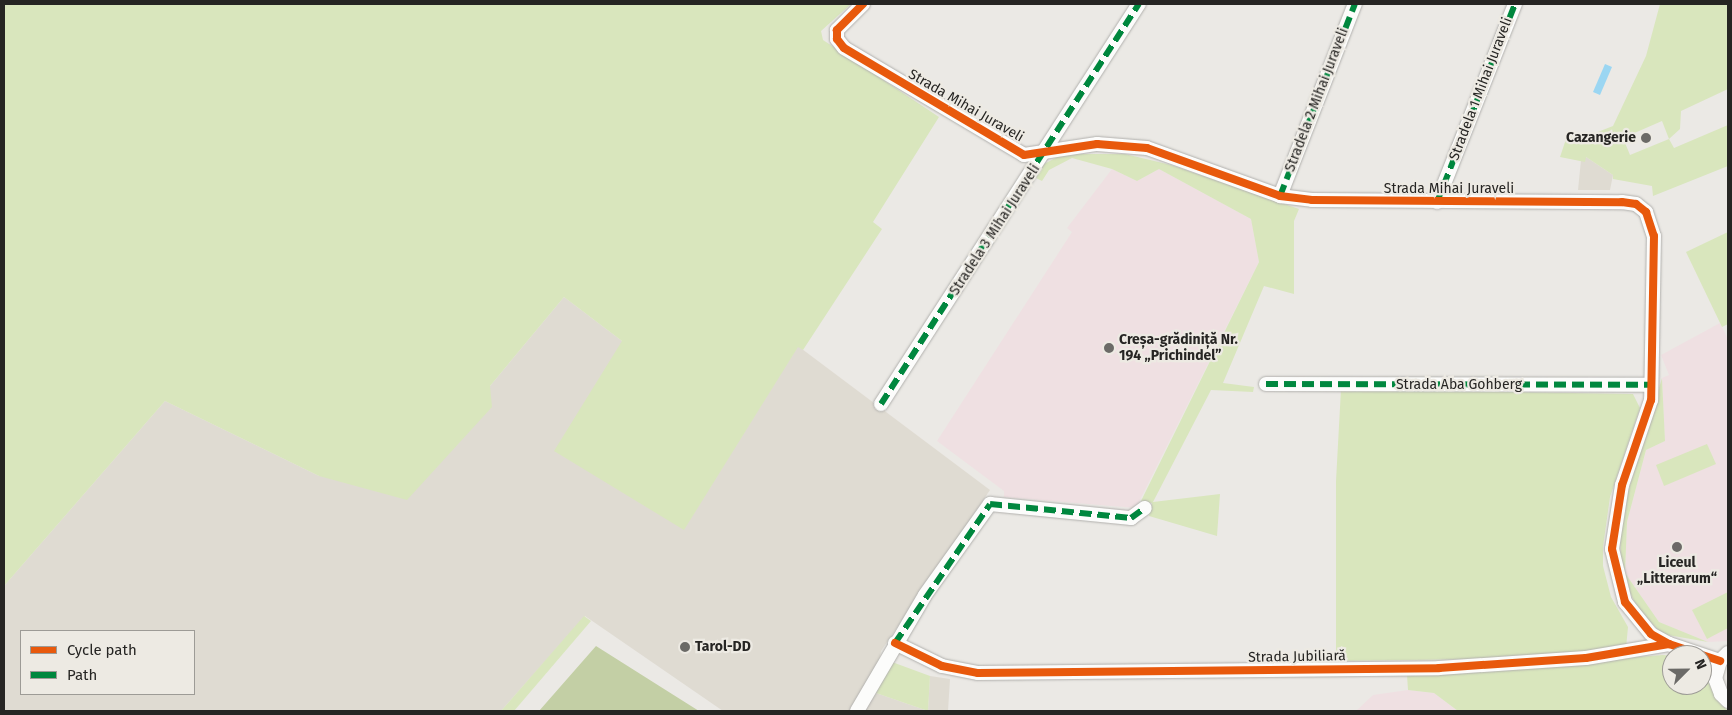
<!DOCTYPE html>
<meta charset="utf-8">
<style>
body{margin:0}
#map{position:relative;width:1732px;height:715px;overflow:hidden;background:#ebe9e5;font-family:"Fira Sans",sans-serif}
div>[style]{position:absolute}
.built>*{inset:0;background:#dfdbd2}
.education>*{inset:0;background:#efe0e2}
.green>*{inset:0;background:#d9e6bd}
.forest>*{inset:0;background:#c3cfa5}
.water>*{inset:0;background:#9bd6f2}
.roads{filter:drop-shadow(0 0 1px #b1b0ad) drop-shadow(0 0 1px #b1b0ad)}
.street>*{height:14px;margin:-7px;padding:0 7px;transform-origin:7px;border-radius:7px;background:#fcfcfb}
.quiet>*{height:6px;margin-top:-3px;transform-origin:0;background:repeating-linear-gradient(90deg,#00873e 0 12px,transparent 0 18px)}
.cycleway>*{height:8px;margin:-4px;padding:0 4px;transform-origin:4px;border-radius:4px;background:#e8590c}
.dots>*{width:14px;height:14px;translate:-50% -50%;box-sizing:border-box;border:2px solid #edeae3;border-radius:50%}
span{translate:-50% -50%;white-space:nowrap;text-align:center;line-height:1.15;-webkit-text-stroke:4.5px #edeae3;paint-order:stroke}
.street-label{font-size:14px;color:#262523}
.poi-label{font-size:14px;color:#262523;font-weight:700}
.right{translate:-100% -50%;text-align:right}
.left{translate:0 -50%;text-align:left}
.frame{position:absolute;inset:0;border:5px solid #262523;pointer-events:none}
.legend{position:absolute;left:20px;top:630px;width:175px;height:65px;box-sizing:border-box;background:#edeae3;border:1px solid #9d9b96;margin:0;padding:6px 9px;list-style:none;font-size:15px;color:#262523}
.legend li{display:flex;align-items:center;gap:10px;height:25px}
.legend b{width:25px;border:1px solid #9d9b96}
.north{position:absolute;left:1662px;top:645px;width:50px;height:50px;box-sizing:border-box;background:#edeae3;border:1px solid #9d9b96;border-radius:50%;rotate:67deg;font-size:14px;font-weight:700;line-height:20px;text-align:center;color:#262523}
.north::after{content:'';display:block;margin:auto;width:18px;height:22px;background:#6b6a67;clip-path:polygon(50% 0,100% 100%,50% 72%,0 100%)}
</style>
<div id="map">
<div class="built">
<div style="clip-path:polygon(1586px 157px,1613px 175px,1610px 190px,1578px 190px,1581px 160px)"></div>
<div style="clip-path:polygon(evenodd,564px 297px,622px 341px,684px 529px,798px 346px,990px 490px,881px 651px,878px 667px,851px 711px,723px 711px,585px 616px,501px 711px,4px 711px,4px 586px,165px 401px,319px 476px,490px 386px,564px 297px,21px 631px,194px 631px,194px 694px,21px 694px,21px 631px)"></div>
<div style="clip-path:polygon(930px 676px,950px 679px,948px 711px,865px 711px,876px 693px,928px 711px)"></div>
</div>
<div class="education">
<div style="clip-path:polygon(1112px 169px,1137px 181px,1159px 169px,1251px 219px,1259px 262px,1136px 508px,1004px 497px,1004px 491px,937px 441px,1072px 232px,1067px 228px)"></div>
<div style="clip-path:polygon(1720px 323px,1728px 339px,1728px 641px,1708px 642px,1659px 622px,1625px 573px,1627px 522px,1646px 450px,1665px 441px,1662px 378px,1669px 375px,1661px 355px)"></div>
<div style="clip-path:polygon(1408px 690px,1434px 693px,1458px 711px,1356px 711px,1373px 695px)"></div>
</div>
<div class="green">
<div style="clip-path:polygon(4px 4px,851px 4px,821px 31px,823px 40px,939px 117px,873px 222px,882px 229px,803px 350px,798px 347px,684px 530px,554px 451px,622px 341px,564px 297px,490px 386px,492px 407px,407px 500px,319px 476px,165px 401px,4px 586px)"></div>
<div style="clip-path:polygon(evenodd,1660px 4px,1728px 4px,1728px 89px,1681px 111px,1680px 129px,1669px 139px,1674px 148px,1728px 125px,1728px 166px,1653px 196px,1652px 186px,1613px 179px,1613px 175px,1586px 157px,1585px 162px,1560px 157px,1567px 136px,1590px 135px,1613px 126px,1646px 56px,1660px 4px,1662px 121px,1669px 139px,1630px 155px,1623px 138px,1662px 121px)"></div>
<div style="clip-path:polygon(1063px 154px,1125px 154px,1171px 165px,1299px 209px,1294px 221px,1294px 294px,1264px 286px,1223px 383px,1254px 387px,1253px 392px,1211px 390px,1153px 502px,1220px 494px,1217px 536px,1149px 516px,1152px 503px,1141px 501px,1259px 262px,1251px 219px,1159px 169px,1137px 181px,1112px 169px,1072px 158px,1049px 170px,1042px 181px,1036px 178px,1044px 164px)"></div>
<div style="clip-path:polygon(1728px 232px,1728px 324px,1722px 327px,1686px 252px)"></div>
<div style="clip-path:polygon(1662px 378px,1665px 441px,1646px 450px,1627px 522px,1625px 573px,1659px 622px,1708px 642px,1662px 634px,1638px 609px,1621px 574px,1620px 519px)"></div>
<div style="clip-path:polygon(1341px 389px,1633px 394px,1640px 408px,1610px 497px,1603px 547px,1603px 566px,1611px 597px,1628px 627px,1626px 648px,1480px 659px,1336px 661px,1336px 481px)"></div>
<div style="clip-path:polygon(1707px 444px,1716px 464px,1664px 486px,1656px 465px)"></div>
<div style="clip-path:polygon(1728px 592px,1728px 628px,1707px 639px,1692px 610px)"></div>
<div style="clip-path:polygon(584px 616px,591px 621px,514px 711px,501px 711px)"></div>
<div style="clip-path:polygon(1663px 655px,1672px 656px,1672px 685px,1702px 685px,1702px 668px,1711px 674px,1716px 698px,1728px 711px,1458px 711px,1434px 693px,1408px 690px,1407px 675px)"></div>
<div style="clip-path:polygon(892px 662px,930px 676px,928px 711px,876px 693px)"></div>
</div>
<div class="forest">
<div style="clip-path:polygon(596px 646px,672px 694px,699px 711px,539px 711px)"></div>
</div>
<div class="water">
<div style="clip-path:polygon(1605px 64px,1612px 67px,1600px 95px,1593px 92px)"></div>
</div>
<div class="roads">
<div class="street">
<div style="left:863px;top:4px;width:37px;rotate:135deg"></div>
<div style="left:837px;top:30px;width:9px;rotate:90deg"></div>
<div style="left:837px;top:39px;width:11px;rotate:52deg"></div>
<div style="left:844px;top:48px;width:209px;rotate:30.7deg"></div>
<div style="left:1024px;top:155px;width:74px;rotate:-8.6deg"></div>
<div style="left:1097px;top:144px;width:50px;rotate:4.6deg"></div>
<div style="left:1147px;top:148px;width:141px;rotate:19.8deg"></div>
<div style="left:1280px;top:196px;width:32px;rotate:7deg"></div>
<div style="left:1312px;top:200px;width:310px;rotate:0.4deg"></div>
<div style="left:1622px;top:202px;width:14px;rotate:8deg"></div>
<div style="left:1636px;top:204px;width:13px;rotate:39deg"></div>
<div style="left:1646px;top:212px;width:25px;rotate:72deg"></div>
<div style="left:1654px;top:236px;width:164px;rotate:91deg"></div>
<div style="left:1651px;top:400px;width:90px;rotate:108.8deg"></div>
<div style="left:1622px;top:485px;width:65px;rotate:98.9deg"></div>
<div style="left:1612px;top:549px;width:55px;rotate:76.2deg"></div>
<div style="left:1625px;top:602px;width:41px;rotate:50.9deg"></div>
<div style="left:1651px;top:634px;width:21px;rotate:29deg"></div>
<div style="left:1280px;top:196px;width:206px;rotate:-68.7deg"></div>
<div style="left:1437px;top:202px;width:213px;rotate:-68.5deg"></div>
<div style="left:1266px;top:384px;width:385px;rotate:0.1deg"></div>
<div style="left:881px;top:404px;width:476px;rotate:-57.2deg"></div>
<div style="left:895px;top:643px;width:52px;rotate:26.1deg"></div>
<div style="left:942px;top:666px;width:37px;rotate:11deg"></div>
<div style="left:978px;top:673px;width:461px;rotate:-0.6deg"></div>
<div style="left:1439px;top:668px;width:147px;rotate:-3.9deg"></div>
<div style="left:1586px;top:658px;width:84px;rotate:-9.6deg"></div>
<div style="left:1669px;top:644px;width:54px;rotate:18.4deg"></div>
<div style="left:1728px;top:653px;width:11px;rotate:135deg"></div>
<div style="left:1720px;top:661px;width:18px;rotate:106deg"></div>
<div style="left:1715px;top:678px;width:17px;rotate:69deg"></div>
<div style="left:1721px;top:694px;width:10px;rotate:45deg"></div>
<div style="left:857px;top:711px;width:134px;rotate:-59.6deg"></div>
<div style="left:925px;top:595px;width:112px;rotate:-54.5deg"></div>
<div style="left:990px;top:504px;width:142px;rotate:5.7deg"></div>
<div style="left:1131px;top:518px;width:17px;rotate:-36deg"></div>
</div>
</div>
<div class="quiet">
<div style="left:1280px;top:196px;width:206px;rotate:-68.7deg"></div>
<div style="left:1437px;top:202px;width:213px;rotate:-68.5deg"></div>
<div style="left:1266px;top:384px;width:385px;rotate:0.1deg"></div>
<div style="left:881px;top:404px;width:476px;rotate:-57.2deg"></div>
<div style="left:895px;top:643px;width:168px;rotate:-55.6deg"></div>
<div style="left:990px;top:504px;width:142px;rotate:5.7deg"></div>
<div style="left:1131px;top:518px;width:17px;rotate:-36deg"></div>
</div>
<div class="cycleway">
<div style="left:863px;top:4px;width:37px;rotate:135deg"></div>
<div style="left:837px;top:30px;width:9px;rotate:90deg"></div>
<div style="left:837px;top:39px;width:11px;rotate:52deg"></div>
<div style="left:844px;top:48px;width:209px;rotate:30.7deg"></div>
<div style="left:1024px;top:155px;width:74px;rotate:-8.6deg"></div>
<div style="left:1097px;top:144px;width:50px;rotate:4.6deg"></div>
<div style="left:1147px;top:148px;width:141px;rotate:19.8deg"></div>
<div style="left:1280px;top:196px;width:32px;rotate:7deg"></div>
<div style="left:1312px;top:200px;width:310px;rotate:0.4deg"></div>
<div style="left:1622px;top:202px;width:14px;rotate:8deg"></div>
<div style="left:1636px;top:204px;width:13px;rotate:39deg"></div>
<div style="left:1646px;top:212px;width:25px;rotate:72deg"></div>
<div style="left:1654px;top:236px;width:164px;rotate:91deg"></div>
<div style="left:1651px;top:400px;width:90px;rotate:108.8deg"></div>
<div style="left:1622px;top:485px;width:65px;rotate:98.9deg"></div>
<div style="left:1612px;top:549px;width:55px;rotate:76.2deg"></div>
<div style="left:1625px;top:602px;width:41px;rotate:50.9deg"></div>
<div style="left:1651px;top:634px;width:21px;rotate:29deg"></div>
<div style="left:895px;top:643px;width:52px;rotate:26.1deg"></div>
<div style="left:942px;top:666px;width:37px;rotate:11deg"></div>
<div style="left:978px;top:673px;width:461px;rotate:-0.6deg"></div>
<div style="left:1439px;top:668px;width:147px;rotate:-3.9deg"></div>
<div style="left:1586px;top:658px;width:84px;rotate:-9.6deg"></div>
<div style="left:1669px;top:644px;width:54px;rotate:18.4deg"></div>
</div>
<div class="dots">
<div style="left:1646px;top:138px;background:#6b6a67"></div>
<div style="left:1109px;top:348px;background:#6b6a67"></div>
<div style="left:1677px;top:547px;background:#6b6a67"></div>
<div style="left:685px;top:647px;background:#6b6a67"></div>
</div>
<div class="street-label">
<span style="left:1481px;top:89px;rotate:-69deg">Stradela 1 Mihai Juraveli</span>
<span style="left:1317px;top:100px;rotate:-69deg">Stradela 2 Mihai Juraveli</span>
<span style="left:966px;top:106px;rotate:30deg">Strada Mihai Juraveli</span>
<span style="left:1449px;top:189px">Strada Mihai Juraveli</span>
<span style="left:995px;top:230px;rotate:-57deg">Stradela 3 Mihai Juraveli</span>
<span style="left:1459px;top:385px">Strada Aba Gohberg</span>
<span style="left:1297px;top:657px;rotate:-1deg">Strada Jubiliară</span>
</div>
<div class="poi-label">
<span class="right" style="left:1636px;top:138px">Cazangerie</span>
<span class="left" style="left:1119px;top:348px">Creșa-grădiniță Nr.<br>194 „Prichindel”</span>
<span style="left:1677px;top:571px">Liceul<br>„Litterarum“</span>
<span class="left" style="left:695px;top:647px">Tarol-DD</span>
</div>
<div class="frame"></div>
<ul class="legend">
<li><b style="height:6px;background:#e8590c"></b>Cycle path</li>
<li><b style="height:6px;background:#00873e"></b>Path</li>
</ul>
<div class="north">N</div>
</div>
